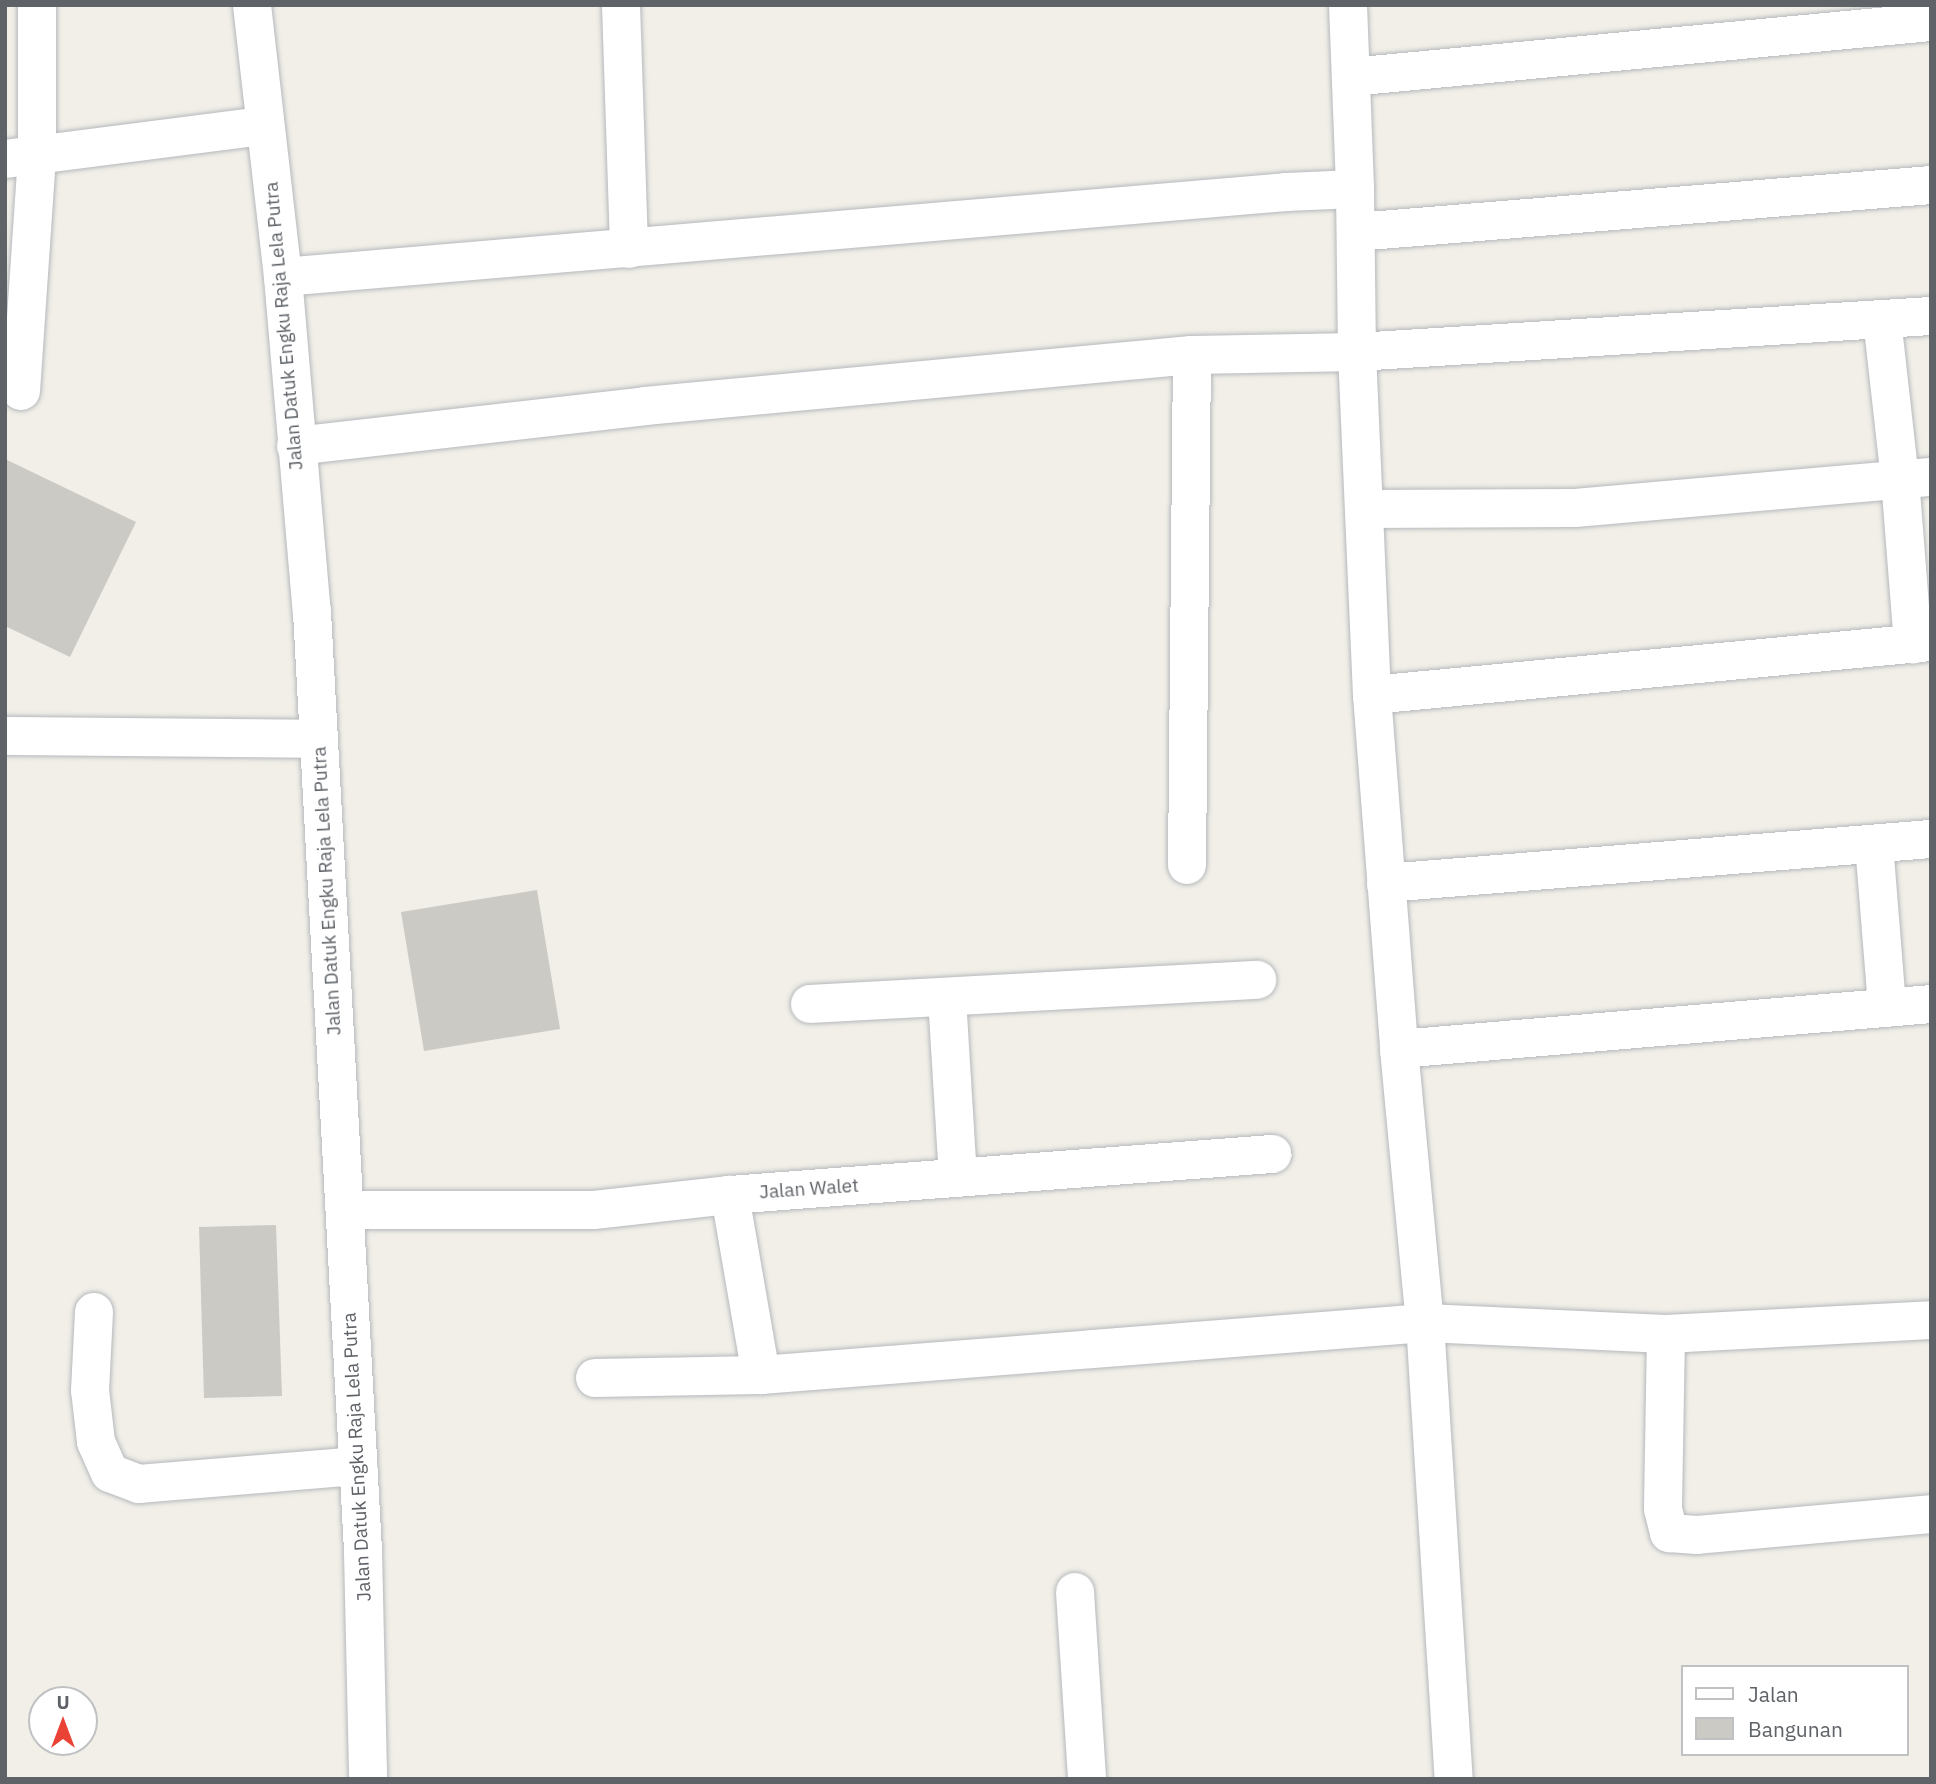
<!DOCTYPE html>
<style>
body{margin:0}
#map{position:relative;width:1936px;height:1784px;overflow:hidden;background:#f1efe8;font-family:"IBM Plex Sans",sans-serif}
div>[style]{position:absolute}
.building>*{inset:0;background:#cccac5}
.roads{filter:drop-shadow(0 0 2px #b5b8bc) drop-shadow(0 0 2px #b5b8bc)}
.minor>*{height:38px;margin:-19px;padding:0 19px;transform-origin:19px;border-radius:19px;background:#fff}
span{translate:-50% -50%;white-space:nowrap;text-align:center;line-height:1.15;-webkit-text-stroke:5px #fff;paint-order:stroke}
.street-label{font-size:19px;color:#5f6368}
.frame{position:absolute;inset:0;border:7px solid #5f6368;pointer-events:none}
.legend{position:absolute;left:1681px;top:1665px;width:228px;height:91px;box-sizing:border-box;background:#fff;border:2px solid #bfc1c3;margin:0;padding:9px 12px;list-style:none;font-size:21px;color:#5f6368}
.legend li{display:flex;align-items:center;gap:14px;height:35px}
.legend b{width:35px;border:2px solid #bfc1c3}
.north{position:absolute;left:28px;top:1686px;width:70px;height:70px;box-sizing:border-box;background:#fff;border:2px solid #bfc1c3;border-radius:50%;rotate:0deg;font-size:19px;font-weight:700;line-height:28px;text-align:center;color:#5f6368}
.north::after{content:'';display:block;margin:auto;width:24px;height:32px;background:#ea4335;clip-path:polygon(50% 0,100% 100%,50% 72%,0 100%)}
</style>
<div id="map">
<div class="building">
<div style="clip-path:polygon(5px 459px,136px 522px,70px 657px,5px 626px)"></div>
<div style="clip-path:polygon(537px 890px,560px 1029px,424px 1051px,401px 912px)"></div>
<div style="clip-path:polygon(276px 1225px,282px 1396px,204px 1398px,199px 1227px)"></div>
</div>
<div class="roads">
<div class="minor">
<div style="left:252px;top:5px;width:274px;rotate:83.5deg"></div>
<div style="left:283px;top:277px;width:336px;rotate:85.1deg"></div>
<div style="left:312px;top:612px;width:941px;rotate:86.89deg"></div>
<div style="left:363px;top:1552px;width:227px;rotate:88.7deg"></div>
<div style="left:621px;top:5px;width:244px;rotate:88.1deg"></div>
<div style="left:1348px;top:5px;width:184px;rotate:87.8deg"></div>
<div style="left:1355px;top:189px;width:163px;rotate:89.3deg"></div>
<div style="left:1357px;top:352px;width:343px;rotate:87.5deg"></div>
<div style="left:1372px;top:695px;width:355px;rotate:85.6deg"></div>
<div style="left:1399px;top:1049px;width:275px;rotate:84.6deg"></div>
<div style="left:1425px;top:1323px;width:457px;rotate:86.4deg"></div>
<div style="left:1351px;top:77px;width:583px;rotate:-5.42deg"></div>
<div style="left:5px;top:159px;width:261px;rotate:-7.3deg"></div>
<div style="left:1356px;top:232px;width:577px;rotate:-4.67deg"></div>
<div style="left:283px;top:277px;width:1007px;rotate:-4.84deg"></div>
<div style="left:1286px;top:192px;width:69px;rotate:-2.5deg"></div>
<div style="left:1882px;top:319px;width:161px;rotate:83.6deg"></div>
<div style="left:1900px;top:479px;width:166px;rotate:85.5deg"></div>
<div style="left:21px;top:391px;width:235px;rotate:-86.1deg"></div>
<div style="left:37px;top:157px;width:152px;rotate:-90deg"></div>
<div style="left:296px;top:446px;width:351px;rotate:-6.5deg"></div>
<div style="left:645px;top:406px;width:549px;rotate:-5.33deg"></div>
<div style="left:1192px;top:355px;width:165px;rotate:-1deg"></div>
<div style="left:1357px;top:352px;width:575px;rotate:-3.59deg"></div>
<div style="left:1364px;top:509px;width:211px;rotate:-0.3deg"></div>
<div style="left:1575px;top:508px;width:357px;rotate:-5deg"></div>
<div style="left:1372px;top:695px;width:562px;rotate:-5.42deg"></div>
<div style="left:5px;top:736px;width:314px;rotate:0.5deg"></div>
<div style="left:1874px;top:844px;width:164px;rotate:85.4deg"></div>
<div style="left:1187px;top:865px;width:510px;rotate:-89.44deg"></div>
<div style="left:1386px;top:883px;width:547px;rotate:-4.62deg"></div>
<div style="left:947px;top:998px;width:180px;rotate:86.5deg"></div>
<div style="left:810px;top:1004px;width:448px;rotate:-3.1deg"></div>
<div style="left:1399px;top:1049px;width:534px;rotate:-4.83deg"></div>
<div style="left:345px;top:1210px;width:249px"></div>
<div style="left:594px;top:1210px;width:137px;rotate:-6.3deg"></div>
<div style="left:730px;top:1195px;width:544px;rotate:-4.33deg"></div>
<div style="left:94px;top:1312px;width:78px;rotate:92.9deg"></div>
<div style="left:90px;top:1390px;width:52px;rotate:83.4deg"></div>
<div style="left:96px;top:1442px;width:34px;rotate:66deg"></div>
<div style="left:110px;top:1473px;width:31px;rotate:21deg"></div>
<div style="left:139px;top:1484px;width:220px;rotate:-4.7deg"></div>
<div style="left:1666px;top:1334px;width:175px;rotate:91deg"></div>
<div style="left:1663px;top:1509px;width:25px;rotate:76deg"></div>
<div style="left:1669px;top:1533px;width:28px;rotate:4deg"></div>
<div style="left:1697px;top:1535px;width:235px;rotate:-5.1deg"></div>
<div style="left:761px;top:1375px;width:666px;rotate:-4.48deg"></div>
<div style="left:1425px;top:1323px;width:241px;rotate:2.6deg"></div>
<div style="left:1666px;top:1334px;width:265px;rotate:-3deg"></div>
<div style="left:595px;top:1378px;width:166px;rotate:-1deg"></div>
<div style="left:761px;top:1375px;width:183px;rotate:-99.8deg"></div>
<div style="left:1075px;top:1592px;width:187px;rotate:86.3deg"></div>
</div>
</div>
<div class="street-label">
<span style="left:284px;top:326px;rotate:-95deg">Jalan Datuk Engku Raja Lela Putra</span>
<span style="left:327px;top:891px;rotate:-93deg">Jalan Datuk Engku Raja Lela Putra</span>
<span style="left:809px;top:1189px;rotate:-4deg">Jalan Walet</span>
<span style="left:357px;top:1457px;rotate:-93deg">Jalan Datuk Engku Raja Lela Putra</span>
</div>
<div class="frame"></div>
<ul class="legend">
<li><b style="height:9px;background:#fff"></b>Jalan</li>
<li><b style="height:19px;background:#cccac5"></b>Bangunan</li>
</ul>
<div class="north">U</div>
</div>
